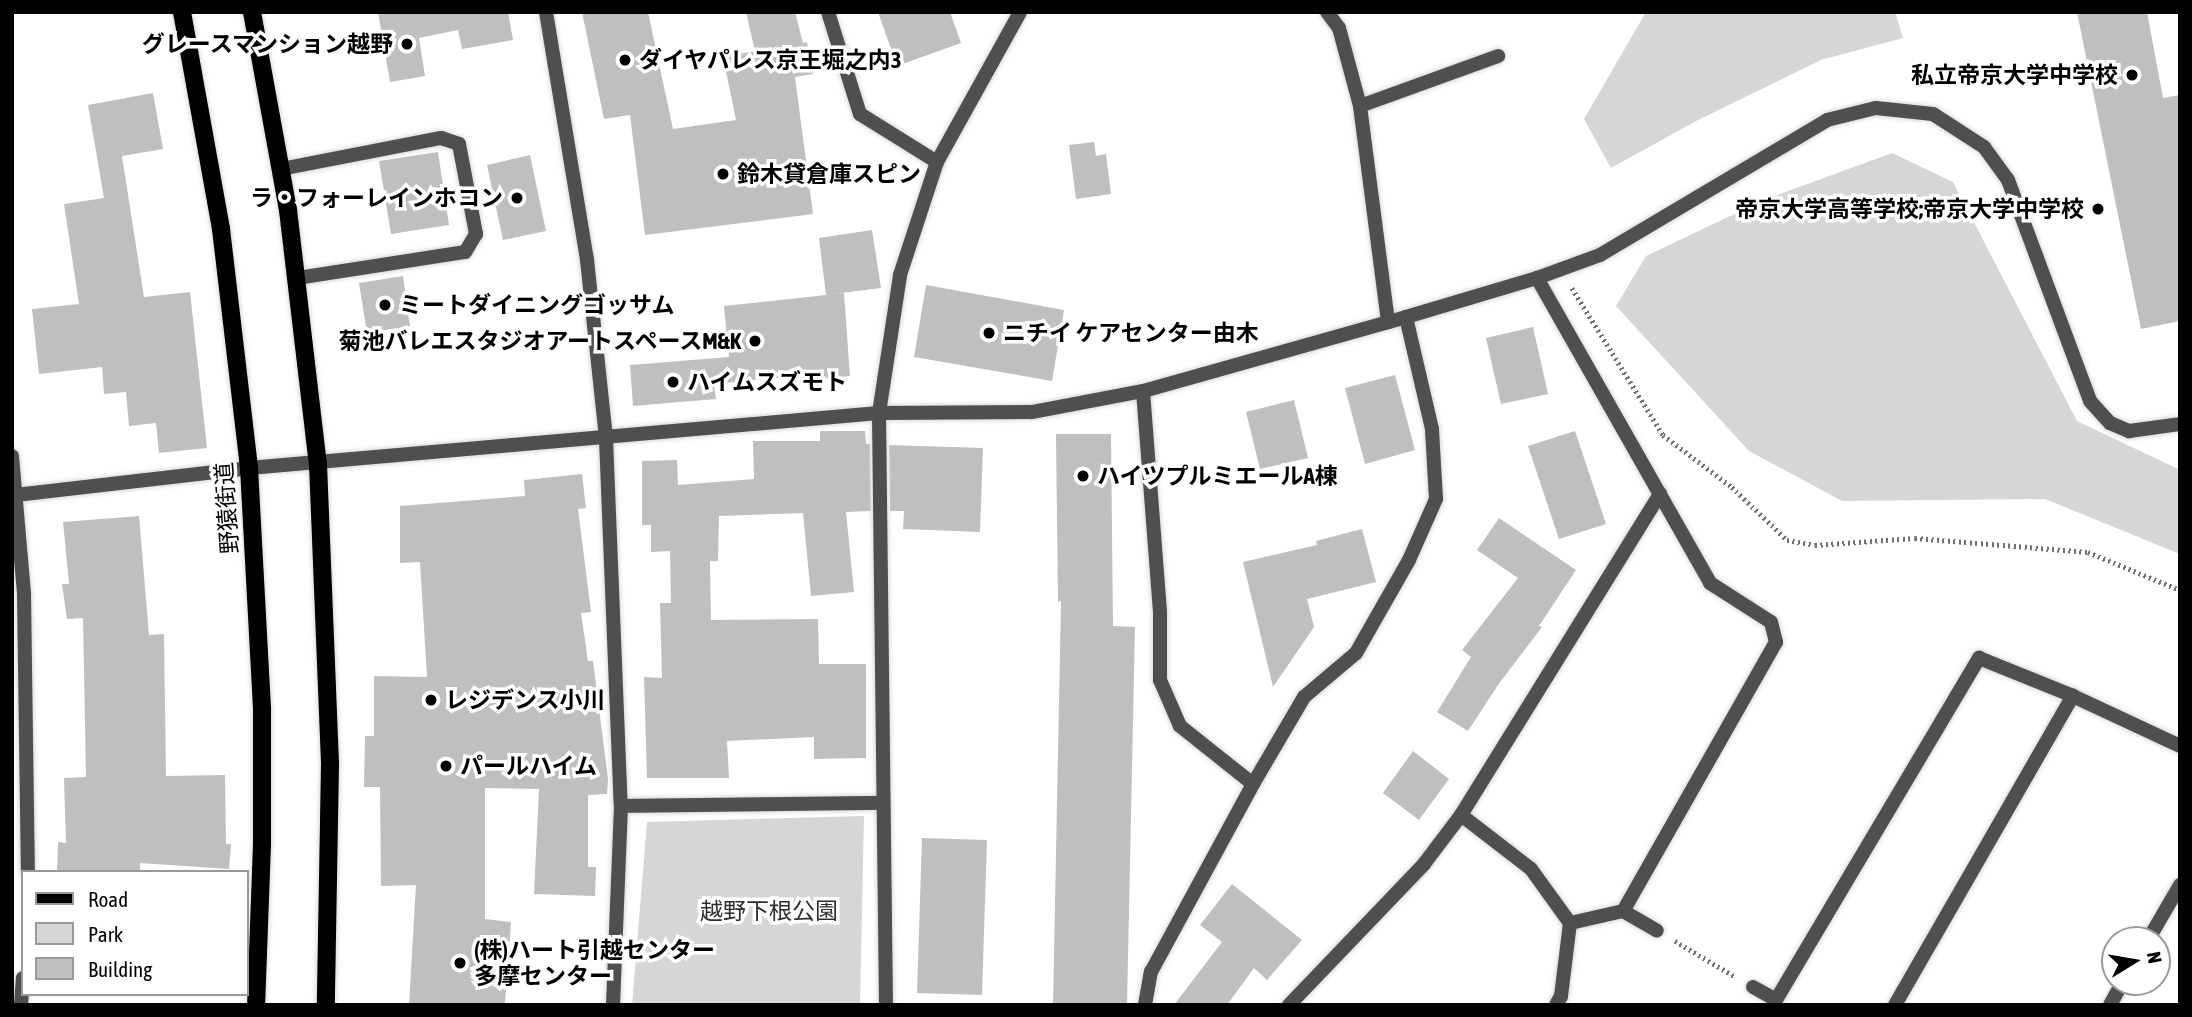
<!DOCTYPE html>
<meta charset="utf-8">
<style>
body{margin:0}
#map{position:relative;width:2192px;height:1017px;overflow:hidden;background:#fff;font-family:"Asap Condensed","Noto Sans JP",sans-serif}
div>[style]{position:absolute}
.green>*{inset:0;background:#d6d6d6}
.building>*{inset:0;background:#bfbfbf}
.path>*{height:4.5px;margin-top:-2.25px;transform-origin:0;background:repeating-linear-gradient(90deg,#717171 0 2px,transparent 0 5.5px)}
.roads{filter:drop-shadow(0 0 2px #dbdbdb) drop-shadow(0 0 2px #dbdbdb)}
.lane>*{height:14px;margin:-7px;padding:0 7px;transform-origin:7px;border-radius:7px;background:#4f4f4f}
.street>*{height:14px;margin:-7px;padding:0 7px;transform-origin:7px;border-radius:7px;background:#4f4f4f}
.primary>*{height:18px;margin:-9px;padding:0 9px;transform-origin:9px;border-radius:9px;background:#000}
.dots>*{width:19px;height:19px;translate:-50% -50%;box-sizing:border-box;border:4px solid #fff;border-radius:50%}
span{translate:-50% -50%;white-space:nowrap;text-align:center;line-height:1.15;-webkit-text-stroke:7px #fff;paint-order:stroke}
.poi-label{font-size:23px;color:#000;font-weight:700}
.right{translate:-100% -50%;text-align:right}
.left{translate:0 -50%;text-align:left}
.street-label{font-size:23px;color:#000}
.park-label{font-size:23px;color:#2d2d2d}
.frame{position:absolute;inset:0;border:14px solid #000;pointer-events:none}
.legend{position:absolute;left:21px;top:870px;width:228px;height:126px;box-sizing:border-box;background:#fff;border:2px solid #999;margin:0;padding:9px 12px;list-style:none;font-size:21px;color:#000}
.legend li{display:flex;align-items:center;gap:14px;height:35px}
.legend b{width:35px;border:2px solid #999}
.north{position:absolute;left:2101px;top:926px;width:70px;height:70px;box-sizing:border-box;background:#fff;border:2px solid #999;border-radius:50%;rotate:79deg;font-size:19px;font-weight:700;line-height:28px;text-align:center;color:#000}
.north::after{content:'';display:block;margin:auto;width:24px;height:32px;background:#000;clip-path:polygon(50% 0,100% 100%,50% 72%,0 100%)}
</style>
<div id="map">
<div class="green">
<div style="clip-path:polygon(1646px 12px,1895px 12px,1903px 38px,1821px 60px,1696px 121px,1611px 168px,1584px 119px)"></div>
<div style="clip-path:polygon(1892px 153px,1953px 182px,2077px 421px,2180px 470px,2180px 554px,2045px 499px,1842px 501px,1749px 451px,1616px 306px,1646px 256px,1764px 200px)"></div>
<div style="clip-path:polygon(864px 816px,860px 1005px,632px 1005px,647px 822px)"></div>
</div>
<div class="building">
<div style="clip-path:polygon(378px 12px,508px 12px,513px 40px,462px 49px,458px 30px,419px 38px,425px 76px,390px 82px)"></div>
<div style="clip-path:polygon(582px 12px,648px 12px,673px 129px,736px 120px,723px 57px,755px 51px,746px 12px,795px 12px,803px 43px,807px 42px,813px 74px,795px 77px,813px 214px,645px 235px,630px 115px,604px 119px)"></div>
<div style="clip-path:polygon(878px 12px,950px 12px,961px 43px,897px 66px)"></div>
<div style="clip-path:polygon(2077px 12px,2147px 12px,2163px 98px,2180px 95px,2180px 321px,2141px 329px)"></div>
<div style="clip-path:polygon(153px 93px,163px 149px,122px 156px,144px 297px,190px 292px,207px 448px,159px 453px,156px 423px,129px 426px,126px 392px,104px 394px,102px 367px,39px 374px,32px 309px,79px 304px,64px 204px,104px 198px,88px 105px)"></div>
<div style="clip-path:polygon(1094px 142px,1096px 156px,1106px 154px,1111px 194px,1076px 199px,1069px 145px)"></div>
<div style="clip-path:polygon(438px 152px,449px 225px,391px 234px,379px 161px)"></div>
<div style="clip-path:polygon(530px 155px,546px 231px,503px 240px,487px 165px)"></div>
<div style="clip-path:polygon(872px 230px,881px 288px,833px 294px,844px 293px,850px 376px,809px 380px,809px 375px,714px 384px,716px 399px,633px 406px,630px 365px,729px 357px,724px 306px,826px 295px,819px 238px)"></div>
<div style="clip-path:polygon(403px 276px,410px 326px,367px 333px,359px 283px)"></div>
<div style="clip-path:polygon(926px 285px,1064px 310px,1052px 381px,914px 357px)"></div>
<div style="clip-path:polygon(1533px 327px,1548px 394px,1501px 404px,1486px 338px)"></div>
<div style="clip-path:polygon(1395px 375px,1415px 450px,1365px 464px,1345px 388px)"></div>
<div style="clip-path:polygon(1294px 400px,1308px 458px,1260px 469px,1246px 412px)"></div>
<div style="clip-path:polygon(820px 431px,865px 431px,866px 444px,870px 444px,871px 511px,846px 512px,854px 592px,811px 596px,803px 513px,719px 516px,718px 561px,710px 561px,711px 620px,818px 619px,819px 664px,866px 664px,866px 758px,814px 759px,814px 737px,727px 741px,729px 778px,647px 778px,644px 677px,662px 678px,660px 603px,671px 603px,670px 551px,651px 552px,651px 525px,642px 525px,642px 461px,677px 460px,678px 485px,754px 479px,753px 441px,820px 441px)"></div>
<div style="clip-path:polygon(1575px 431px,1606px 524px,1559px 539px,1528px 446px)"></div>
<div style="clip-path:polygon(1056px 434px,1111px 434px,1113px 626px,1135px 627px,1127px 1005px,1053px 1005px,1061px 601px,1058px 602px)"></div>
<div style="clip-path:polygon(889px 445px,983px 448px,980px 532px,903px 529px,904px 511px,890px 511px)"></div>
<div style="clip-path:polygon(582px 474px,586px 508px,578px 509px,591px 612px,581px 613px,588px 661px,593px 661px,608px 779px,607px 794px,588px 795px,588px 867px,596px 867px,595px 896px,534px 894px,539px 789px,485px 788px,485px 919px,511px 922px,505px 1005px,409px 1005px,416px 885px,381px 886px,380px 787px,364px 787px,365px 736px,374px 736px,374px 676px,427px 677px,420px 562px,400px 563px,400px 506px,525px 496px,524px 480px)"></div>
<div style="clip-path:polygon(139px 516px,149px 635px,164px 634px,166px 776px,225px 775px,226px 844px,231px 844px,229px 869px,140px 863px,140px 872px,57px 872px,58px 842px,66px 843px,64px 778px,86px 777px,83px 618px,67px 619px,62px 584px,69px 584px,63px 522px)"></div>
<div style="clip-path:polygon(1499px 518px,1576px 570px,1539px 626px,1542px 627px,1498px 685px,1468px 731px,1437px 712px,1471px 657px,1462px 650px,1518px 578px,1477px 550px)"></div>
<div style="clip-path:polygon(1362px 529px,1376px 582px,1307px 599px,1314px 627px,1273px 687px,1243px 562px,1317px 545px,1316px 541px)"></div>
<div style="clip-path:polygon(1413px 751px,1449px 779px,1419px 820px,1383px 793px)"></div>
<div style="clip-path:polygon(922px 838px,987px 840px,982px 995px,917px 993px)"></div>
<div style="clip-path:polygon(1232px 884px,1302px 940px,1267px 980px,1254px 968px,1227px 1005px,1174px 1005px,1222px 942px,1200px 925px)"></div>
</div>
<div class="path">
<div style="left:1572px;top:288px;width:173px;rotate:58.2deg"></div>
<div style="left:1663px;top:435px;width:86px;rotate:37deg"></div>
<div style="left:1732px;top:487px;width:76px;rotate:43.9deg"></div>
<div style="left:1787px;top:540px;width:28px;rotate:10deg"></div>
<div style="left:1815px;top:545px;width:100px;rotate:-4deg"></div>
<div style="left:1915px;top:538px;width:174px;rotate:4.6deg"></div>
<div style="left:2088px;top:552px;width:100px;rotate:22.4deg"></div>
<div style="left:1675px;top:941px;width:69px;rotate:30.7deg"></div>
</div>
<div class="roads">
<div class="lane">
<div style="left:1360px;top:106px;width:147px;rotate:-19.9deg"></div>
<div style="left:281px;top:169px;width:163px;rotate:-11deg"></div>
<div style="left:441px;top:138px;width:19px;rotate:18deg"></div>
<div style="left:459px;top:144px;width:92px;rotate:79.3deg"></div>
<div style="left:476px;top:234px;width:21px;rotate:121deg"></div>
<div style="left:465px;top:252px;width:170px;rotate:171.2deg"></div>
</div>
<div class="street">
<div style="left:546px;top:12px;width:251px;rotate:80.6deg"></div>
<div style="left:587px;top:260px;width:180px;rotate:83.9deg"></div>
<div style="left:606px;top:439px;width:367px;rotate:87.7deg"></div>
<div style="left:621px;top:806px;width:199px;rotate:92.3deg"></div>
<div style="left:828px;top:12px;width:107px;rotate:72.6deg"></div>
<div style="left:860px;top:114px;width:91px;rotate:31.9deg"></div>
<div style="left:1327px;top:12px;width:20px;rotate:53deg"></div>
<div style="left:1339px;top:28px;width:81px;rotate:74.9deg"></div>
<div style="left:1360px;top:106px;width:218px;rotate:82.6deg"></div>
<div style="left:1537px;top:278px;width:351px;rotate:60.4deg"></div>
<div style="left:1710px;top:583px;width:72px;rotate:32.6deg"></div>
<div style="left:1771px;top:622px;width:21px;rotate:76deg"></div>
<div style="left:1776px;top:642px;width:309px;rotate:119.6deg"></div>
<div style="left:1623px;top:911px;width:54px;rotate:167.2deg"></div>
<div style="left:1143px;top:391px;width:222px;rotate:85.6deg"></div>
<div style="left:1160px;top:612px;width:68px;rotate:90deg"></div>
<div style="left:1160px;top:680px;width:50px;rotate:66.5deg"></div>
<div style="left:1180px;top:726px;width:93px;rotate:38.5deg"></div>
<div style="left:12px;top:456px;width:139px;rotate:85deg"></div>
<div style="left:24px;top:594px;width:278px;rotate:89.2deg"></div>
<div style="left:16px;top:495px;width:235px;rotate:-6.6deg"></div>
<div style="left:249px;top:468px;width:632px;rotate:-4.99deg"></div>
<div style="left:879px;top:413px;width:153px;rotate:-0.4deg"></div>
<div style="left:1032px;top:412px;width:113px;rotate:-10.7deg"></div>
<div style="left:1143px;top:391px;width:273px;rotate:-15.7deg"></div>
<div style="left:1406px;top:317px;width:137px;rotate:-16.6deg"></div>
<div style="left:1537px;top:278px;width:67px;rotate:-20.1deg"></div>
<div style="left:1600px;top:255px;width:264px;rotate:-30.7deg"></div>
<div style="left:1827px;top:120px;width:50px;rotate:-13.8deg"></div>
<div style="left:1876px;top:108px;width:57px;rotate:6deg"></div>
<div style="left:1933px;top:114px;width:61px;rotate:32.9deg"></div>
<div style="left:1984px;top:147px;width:41px;rotate:54deg"></div>
<div style="left:2008px;top:180px;width:236px;rotate:69.6deg"></div>
<div style="left:2090px;top:401px;width:30px;rotate:48deg"></div>
<div style="left:2110px;top:423px;width:21px;rotate:23deg"></div>
<div style="left:2129px;top:431px;width:51px;rotate:-7.8deg"></div>
<div style="left:621px;top:806px;width:261px;rotate:-0.7deg"></div>
<div style="left:1461px;top:815px;width:88px;rotate:37.6deg"></div>
<div style="left:1531px;top:869px;width:67px;rotate:54.2deg"></div>
<div style="left:1570px;top:923px;width:74px;rotate:97deg"></div>
<div style="left:1561px;top:996px;width:10px;rotate:119deg"></div>
<div style="left:1623px;top:911px;width:39px;rotate:30deg"></div>
<div style="left:2148px;top:940px;width:64px;rotate:-59.8deg"></div>
<div style="left:1753px;top:987px;width:26px;rotate:29deg"></div>
<div style="left:21px;top:1005px;width:27px;rotate:-86deg"></div>
<div style="left:886px;top:1005px;width:592px;rotate:-90.68deg"></div>
<div style="left:879px;top:413px;width:140px;rotate:-81.3deg"></div>
<div style="left:900px;top:275px;width:119px;rotate:-71.9deg"></div>
<div style="left:937px;top:162px;width:171px;rotate:-61deg"></div>
<div style="left:1145px;top:1005px;width:34px;rotate:-80deg"></div>
<div style="left:1151px;top:972px;width:214px;rotate:-61.5deg"></div>
<div style="left:1253px;top:784px;width:101px;rotate:-59.6deg"></div>
<div style="left:1304px;top:697px;width:68px;rotate:-40.2deg"></div>
<div style="left:1356px;top:653px;width:107px;rotate:-60.3deg"></div>
<div style="left:1409px;top:560px;width:67px;rotate:-66.1deg"></div>
<div style="left:1436px;top:499px;width:70px;rotate:-93.3deg"></div>
<div style="left:1432px;top:429px;width:115px;rotate:-103.1deg"></div>
<div style="left:1289px;top:1005px;width:195px;rotate:-46.2deg"></div>
<div style="left:1424px;top:864px;width:61px;rotate:-52.9deg"></div>
<div style="left:1461px;top:815px;width:378px;rotate:-58.2deg"></div>
<div style="left:1773px;top:1005px;width:404px;rotate:-59.3deg"></div>
<div style="left:1979px;top:658px;width:101px;rotate:22deg"></div>
<div style="left:1895px;top:1005px;width:357px;rotate:-60.1deg"></div>
<div style="left:2073px;top:696px;width:118px;rotate:25deg"></div>
<div style="left:2110px;top:1005px;width:26px;rotate:-61deg"></div>
</div>
<div class="primary">
<div style="left:182px;top:12px;width:220px;rotate:79.8deg"></div>
<div style="left:221px;top:229px;width:241px;rotate:83.3deg"></div>
<div style="left:249px;top:468px;width:243px;rotate:86.9deg"></div>
<div style="left:262px;top:711px;width:133px;rotate:90deg"></div>
<div style="left:262px;top:844px;width:161px;rotate:92.1deg"></div>
<div style="left:252px;top:12px;width:201px;rotate:79.7deg"></div>
<div style="left:288px;top:210px;width:256px;rotate:83.3deg"></div>
<div style="left:318px;top:464px;width:300px;rotate:87.7deg"></div>
<div style="left:330px;top:764px;width:241px;rotate:91deg"></div>
</div>
</div>
<div class="dots">
<div style="left:407px;top:44px;background:#000"></div>
<div style="left:625px;top:60px;background:#000"></div>
<div style="left:2132px;top:75px;background:#000"></div>
<div style="left:723px;top:174px;background:#000"></div>
<div style="left:517px;top:198px;background:#000"></div>
<div style="left:2098px;top:209px;background:#000"></div>
<div style="left:385px;top:305px;background:#000"></div>
<div style="left:989px;top:333px;background:#000"></div>
<div style="left:755px;top:341px;background:#000"></div>
<div style="left:673px;top:382px;background:#000"></div>
<div style="left:1083px;top:476px;background:#000"></div>
<div style="left:431px;top:700px;background:#000"></div>
<div style="left:446px;top:766px;background:#000"></div>
<div style="left:460px;top:963px;background:#000"></div>
</div>
<div class="poi-label">
<span class="right" style="left:393px;top:44px">グレースマンション越野</span>
<span class="left" style="left:639px;top:60px">ダイヤパレス京王堀之内3</span>
<span class="right" style="left:2118px;top:75px">私立帝京大学中学校</span>
<span class="left" style="left:737px;top:174px">鈴木貸倉庫スピン</span>
<span class="right" style="left:503px;top:198px">ラ・フォーレインホコン</span>
<span class="right" style="left:2084px;top:209px">帝京大学高等学校;帝京大学中学校</span>
<span class="left" style="left:399px;top:305px">ミートダイニングゴッサム</span>
<span class="left" style="left:1003px;top:333px">ニチイ ケアセンター由木</span>
<span class="right" style="left:741px;top:341px">菊池バレエスタジオアートスペースM&amp;K</span>
<span class="left" style="left:687px;top:382px">ハイムスズモト</span>
<span class="left" style="left:1097px;top:476px">ハイツプルミエールA棟</span>
<span class="left" style="left:445px;top:700px">レジデンス小川</span>
<span class="left" style="left:460px;top:766px">パールハイム</span>
<span class="left" style="left:474px;top:963px">(株)ハート引越センター<br>多摩センター</span>
</div>
<div class="street-label">
<span style="left:227px;top:508px;rotate:-94deg">野猿街道</span>
</div>
<div class="park-label">
<span style="left:769px;top:911px">越野下根公園</span>
</div>
<div class="frame"></div>
<ul class="legend">
<li><b style="height:9px;background:#000"></b>Road</li>
<li><b style="height:19px;background:#d6d6d6"></b>Park</li>
<li><b style="height:19px;background:#bfbfbf"></b>Building</li>
</ul>
<div class="north">N</div>
</div>
